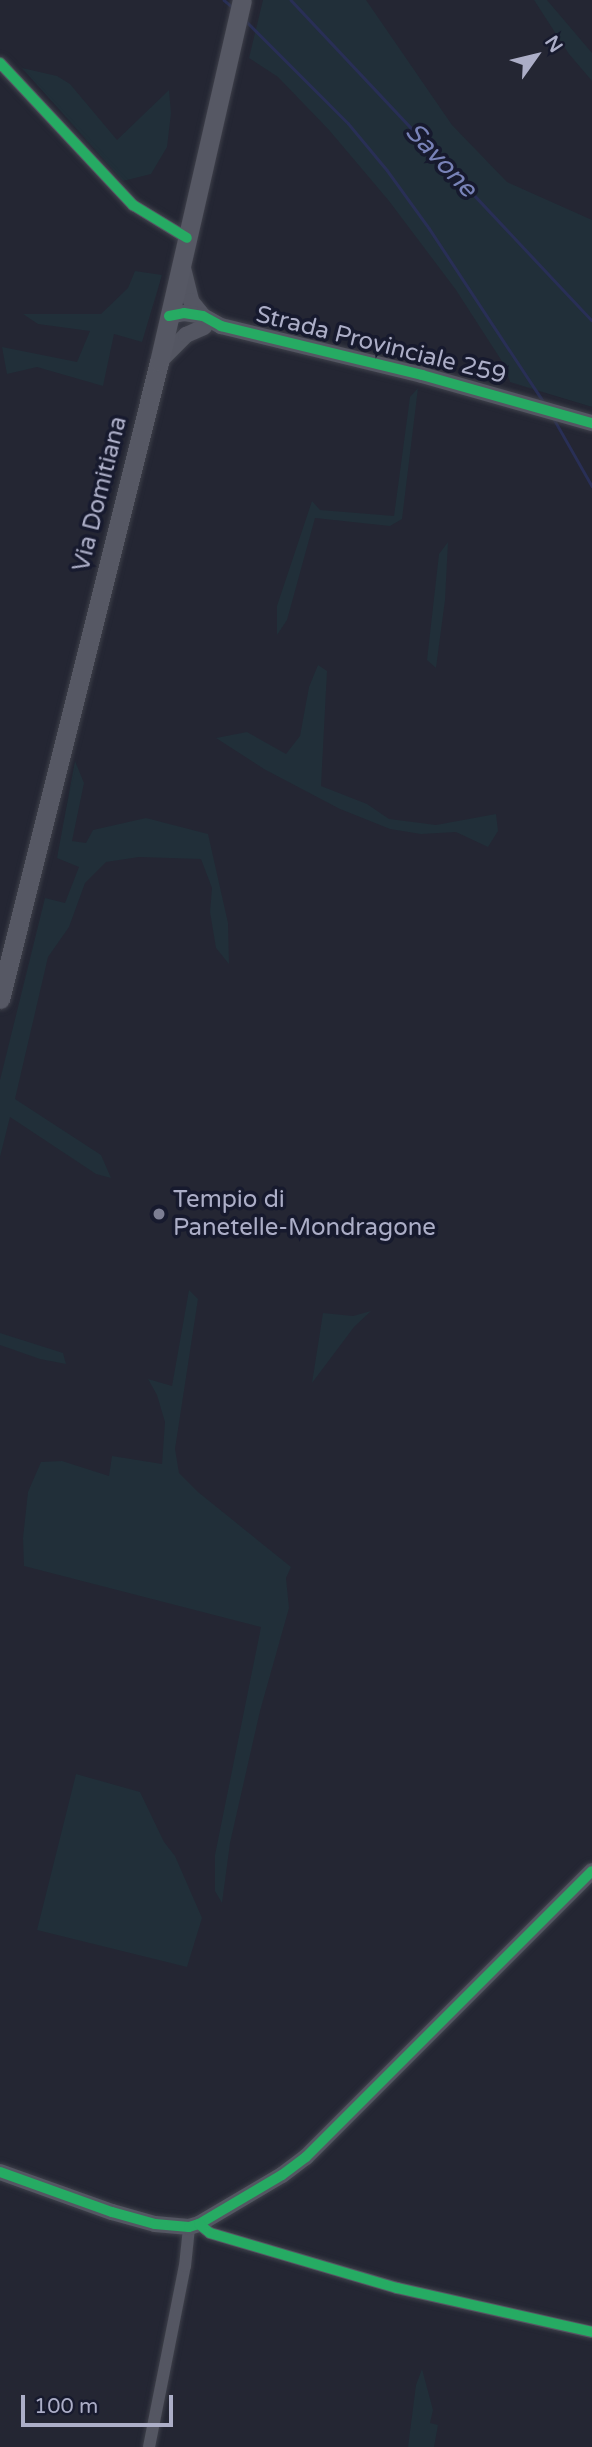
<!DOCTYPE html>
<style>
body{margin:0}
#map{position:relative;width:592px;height:2447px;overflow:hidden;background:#242633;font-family:"Varela Round",sans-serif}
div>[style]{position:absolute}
.green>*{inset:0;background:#212f39}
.stream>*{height:2.5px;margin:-1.25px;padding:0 1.25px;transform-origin:1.25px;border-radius:1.25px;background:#292f56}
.roads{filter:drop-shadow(0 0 2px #3e404a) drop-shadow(0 0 2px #3e404a)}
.minor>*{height:12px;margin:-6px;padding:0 6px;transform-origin:6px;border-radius:6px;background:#545662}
.tertiary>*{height:16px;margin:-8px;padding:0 8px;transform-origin:8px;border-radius:8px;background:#545662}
.primary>*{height:19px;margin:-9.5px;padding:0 9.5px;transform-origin:9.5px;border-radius:9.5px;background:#565864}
.cycleway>*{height:10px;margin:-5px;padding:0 5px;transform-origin:5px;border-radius:5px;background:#26ab63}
.dots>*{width:19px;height:19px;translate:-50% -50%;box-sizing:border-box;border:4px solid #171a2e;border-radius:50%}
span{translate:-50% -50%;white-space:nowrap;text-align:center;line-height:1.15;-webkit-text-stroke:7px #171a2e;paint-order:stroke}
.street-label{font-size:24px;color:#acaec7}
.poi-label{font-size:24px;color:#acaec7}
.left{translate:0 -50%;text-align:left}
.water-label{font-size:26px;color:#7882b7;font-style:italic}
.north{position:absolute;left:501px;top:21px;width:70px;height:70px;-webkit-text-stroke:5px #171a2e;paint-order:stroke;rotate:56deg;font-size:19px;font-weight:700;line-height:28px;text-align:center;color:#acaec7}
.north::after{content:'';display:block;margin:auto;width:24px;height:32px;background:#acaec7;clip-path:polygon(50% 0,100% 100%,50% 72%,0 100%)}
.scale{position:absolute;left:21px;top:2395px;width:152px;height:32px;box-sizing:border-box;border:4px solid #acaec7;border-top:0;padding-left:9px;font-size:21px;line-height:24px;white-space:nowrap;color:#acaec7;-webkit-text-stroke:5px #171a2e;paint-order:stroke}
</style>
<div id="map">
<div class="green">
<div style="clip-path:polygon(263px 0,366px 0,452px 125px,507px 182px,592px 220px,592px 407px,510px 382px,505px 366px,456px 290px,389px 201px,329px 130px,278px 77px,249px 58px)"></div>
<div style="clip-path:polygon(534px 0,547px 0,592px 53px,592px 81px,569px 54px)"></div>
<div style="clip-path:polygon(22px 68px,57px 76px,70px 84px,117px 140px,169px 90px,171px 113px,167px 147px,151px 174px,123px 181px)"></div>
<div style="clip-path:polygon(135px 271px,162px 275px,142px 342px,114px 334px,103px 386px,37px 367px,7px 374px,2px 347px,77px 362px,90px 331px,38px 324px,23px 314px,101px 314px,128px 288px)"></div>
<div style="clip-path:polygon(418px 388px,402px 519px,390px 526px,315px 518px,287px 620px,277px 635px,277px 606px,312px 501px,320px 510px,394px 516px,410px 397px)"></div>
<div style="clip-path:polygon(448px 542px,445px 600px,436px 668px,427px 660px,439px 554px)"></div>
<div style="clip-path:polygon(318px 665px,327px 671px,321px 786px,367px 804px,389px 819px,436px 825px,496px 814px,498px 831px,488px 847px,456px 832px,421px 834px,390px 829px,340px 809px,264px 769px,216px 738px,247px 732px,286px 754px,300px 736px,309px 687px)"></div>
<div style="clip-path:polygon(75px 761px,84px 783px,72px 841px,86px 843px,93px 830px,146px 818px,208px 834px,228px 923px,229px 964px,216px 948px,210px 912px,212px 888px,201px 859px,139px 857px,106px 862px,85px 883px,69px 927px,48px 957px,15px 1099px,101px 1155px,111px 1178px,96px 1174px,10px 1117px,0 1157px,0 1080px,45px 898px,65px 903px,79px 867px,57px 858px)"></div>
<div style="clip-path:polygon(189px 1290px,198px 1299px,175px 1449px,179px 1473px,198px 1492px,291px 1567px,286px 1578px,289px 1608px,260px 1711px,230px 1843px,222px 1903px,215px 1891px,215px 1855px,261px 1627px,24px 1566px,23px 1538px,28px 1492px,41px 1462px,62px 1461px,109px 1476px,112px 1456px,162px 1464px,165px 1422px,157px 1395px,148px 1379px,172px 1386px)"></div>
<div style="clip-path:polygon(371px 1311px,354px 1327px,312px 1383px,323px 1313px,353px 1316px)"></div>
<div style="clip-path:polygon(0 1333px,63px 1353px,66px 1364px,40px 1359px,0 1345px)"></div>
<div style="clip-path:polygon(76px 1774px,140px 1792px,164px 1842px,175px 1856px,202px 1918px,187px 1967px,37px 1930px)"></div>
<div style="clip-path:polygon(422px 2369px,433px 2410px,430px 2423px,438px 2425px,434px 2447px,408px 2447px,416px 2385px)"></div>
</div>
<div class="stream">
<div style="left:224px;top:0;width:11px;rotate:41deg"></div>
<div style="left:291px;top:0;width:439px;rotate:46.8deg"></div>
<div style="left:244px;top:19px;width:147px;rotate:45deg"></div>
<div style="left:348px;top:123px;width:61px;rotate:50.3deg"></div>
<div style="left:387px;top:170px;width:72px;rotate:54.1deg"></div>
<div style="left:429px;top:228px;width:207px;rotate:56.6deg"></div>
<div style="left:554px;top:419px;width:77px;rotate:60.4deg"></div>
</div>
<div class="roads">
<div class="minor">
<div style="left:0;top:63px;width:195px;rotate:46.9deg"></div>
<div style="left:133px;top:205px;width:63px;rotate:31.4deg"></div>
<div style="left:199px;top:2224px;width:14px;rotate:39deg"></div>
<div style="left:210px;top:2233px;width:195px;rotate:16.4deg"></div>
<div style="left:397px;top:2288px;width:200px;rotate:12.7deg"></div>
<div style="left:149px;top:2447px;width:185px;rotate:-78.8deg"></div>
<div style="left:185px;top:2266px;width:39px;rotate:-84deg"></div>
</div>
<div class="tertiary">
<div style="left:183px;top:268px;width:34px;rotate:76deg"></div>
<div style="left:191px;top:301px;width:19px;rotate:51deg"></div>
<div style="left:169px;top:316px;width:15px;rotate:-11deg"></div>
<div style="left:184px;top:313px;width:19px;rotate:9deg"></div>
<div style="left:203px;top:316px;width:21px;rotate:29deg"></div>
<div style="left:221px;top:326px;width:207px;rotate:13.7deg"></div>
<div style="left:422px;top:375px;width:177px;rotate:15.8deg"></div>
<div style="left:160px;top:361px;width:37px;rotate:-45deg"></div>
<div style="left:186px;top:335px;width:20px;rotate:-24deg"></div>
<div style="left:0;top:2172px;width:119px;rotate:19.7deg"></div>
<div style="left:112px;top:2212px;width:45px;rotate:15.6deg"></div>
<div style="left:155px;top:2224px;width:34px;rotate:5deg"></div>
<div style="left:189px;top:2227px;width:10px;rotate:-17deg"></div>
<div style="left:199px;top:2224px;width:96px;rotate:-30.6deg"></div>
<div style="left:282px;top:2175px;width:30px;rotate:-37deg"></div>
<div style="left:306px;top:2157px;width:404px;rotate:-45deg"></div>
</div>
<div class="primary">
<div style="left:0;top:999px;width:657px;rotate:-75.98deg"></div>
<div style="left:159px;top:362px;width:371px;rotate:-77.1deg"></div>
</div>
</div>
<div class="cycleway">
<div style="left:0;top:63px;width:195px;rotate:46.9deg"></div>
<div style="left:133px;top:205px;width:63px;rotate:31.4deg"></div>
<div style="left:169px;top:316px;width:15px;rotate:-11deg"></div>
<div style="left:184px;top:313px;width:19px;rotate:9deg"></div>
<div style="left:203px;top:316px;width:21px;rotate:29deg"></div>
<div style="left:221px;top:326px;width:207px;rotate:13.7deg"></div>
<div style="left:422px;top:375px;width:177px;rotate:15.8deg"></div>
<div style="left:0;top:2172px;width:119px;rotate:19.7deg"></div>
<div style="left:112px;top:2212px;width:45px;rotate:15.6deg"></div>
<div style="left:155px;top:2224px;width:34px;rotate:5deg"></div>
<div style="left:189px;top:2227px;width:10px;rotate:-17deg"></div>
<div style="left:199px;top:2224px;width:96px;rotate:-30.6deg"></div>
<div style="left:282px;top:2175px;width:30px;rotate:-37deg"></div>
<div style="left:306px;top:2157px;width:404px;rotate:-45deg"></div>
<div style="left:199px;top:2224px;width:14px;rotate:39deg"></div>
<div style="left:210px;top:2233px;width:195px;rotate:16.4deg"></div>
<div style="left:397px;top:2288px;width:200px;rotate:12.7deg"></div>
</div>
<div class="dots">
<div style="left:159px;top:1214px;background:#7c7e93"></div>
</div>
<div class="street-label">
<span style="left:381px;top:345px;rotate:14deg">Strada Provinciale 259</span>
<span style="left:100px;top:494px;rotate:-76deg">Via Domitiana</span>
</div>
<div class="poi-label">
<span class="left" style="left:173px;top:1214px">Tempio di<br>Panetelle-Mondragone</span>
</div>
<div class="water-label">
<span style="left:441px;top:160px;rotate:47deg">Savone</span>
</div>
<div class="north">N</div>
<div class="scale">100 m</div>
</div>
